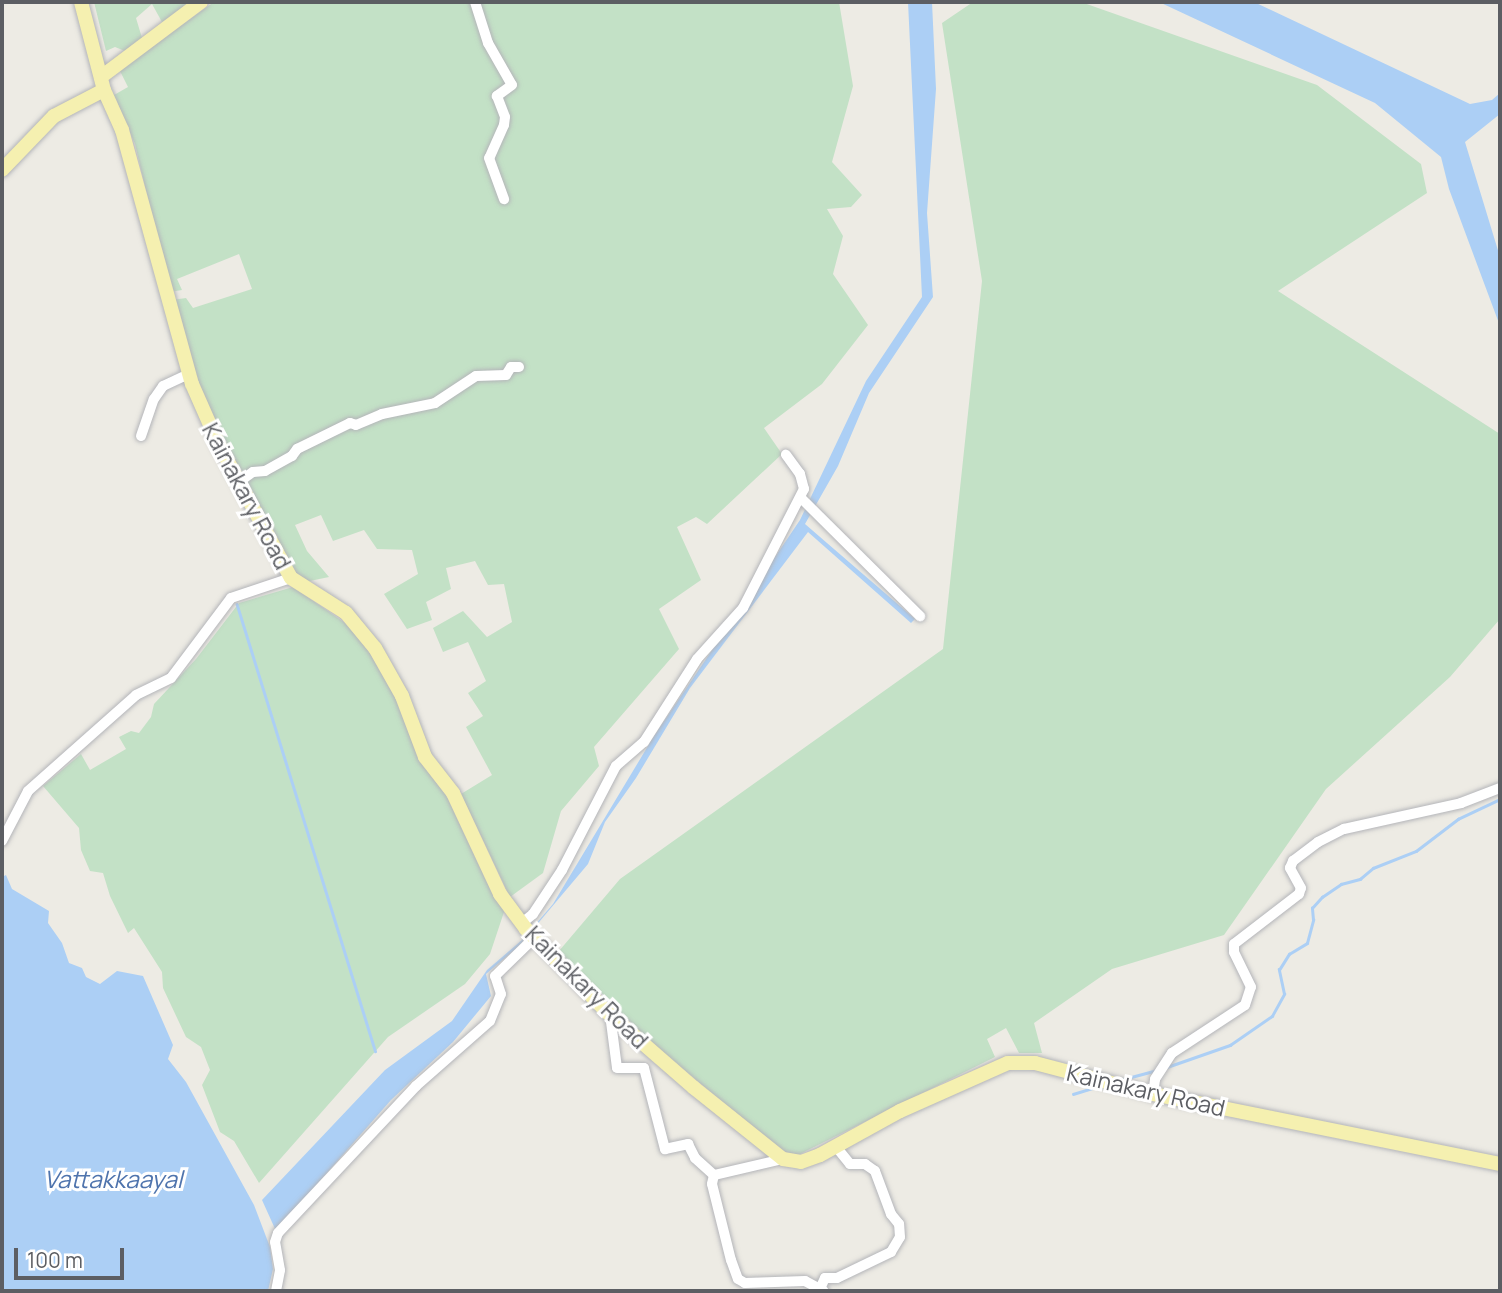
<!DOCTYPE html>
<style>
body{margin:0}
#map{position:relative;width:1502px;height:1293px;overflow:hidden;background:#edebe4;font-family:Manrope,sans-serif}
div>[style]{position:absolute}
.green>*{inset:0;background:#c3e1c6}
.water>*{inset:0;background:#accff5}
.stream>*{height:2.5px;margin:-1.25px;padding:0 1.25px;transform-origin:1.25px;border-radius:1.25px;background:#accff5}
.roads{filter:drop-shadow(0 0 2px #b4b5b9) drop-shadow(0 0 2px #b4b5b9)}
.minor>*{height:10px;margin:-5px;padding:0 5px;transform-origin:5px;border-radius:5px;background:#fff}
.major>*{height:14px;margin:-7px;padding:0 7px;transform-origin:7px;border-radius:7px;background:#f5f0b0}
span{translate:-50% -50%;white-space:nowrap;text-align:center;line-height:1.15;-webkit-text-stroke:6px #fff;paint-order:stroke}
.street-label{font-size:23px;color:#5c5e63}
.water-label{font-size:24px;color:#4f74ad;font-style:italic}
.frame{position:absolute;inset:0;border:4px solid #5c5e63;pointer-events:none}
.scale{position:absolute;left:14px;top:1248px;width:110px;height:32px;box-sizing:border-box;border:4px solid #5c5e63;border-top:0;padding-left:9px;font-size:21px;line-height:24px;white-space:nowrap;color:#5c5e63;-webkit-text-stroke:5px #fff;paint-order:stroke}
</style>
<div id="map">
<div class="green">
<div style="clip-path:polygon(94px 2px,194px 2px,162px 22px,152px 4px,136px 18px,142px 38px,125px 51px,115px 47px,106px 51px)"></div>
<div style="clip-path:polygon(214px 2px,839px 2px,853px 86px,832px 162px,862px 195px,851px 207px,827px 209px,843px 236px,833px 274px,868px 325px,822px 384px,764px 428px,782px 454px,707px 524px,696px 517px,677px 527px,701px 580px,659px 609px,679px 649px,594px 747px,599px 766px,561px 811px,543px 873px,510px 897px,461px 794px,492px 775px,466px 727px,483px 716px,468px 693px,486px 681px,468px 642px,443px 652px,433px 628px,463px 611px,487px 637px,512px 622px,504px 584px,488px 585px,475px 561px,446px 568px,451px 589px,426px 602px,432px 620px,407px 629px,384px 594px,418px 574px,412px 550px,377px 549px,364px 530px,333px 541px,321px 515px,295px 525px,307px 551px,329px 577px,305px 582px,291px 569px,199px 391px,172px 300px,186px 298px,193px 308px,252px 289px,239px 254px,177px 279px,182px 290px,170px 292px,135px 144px,114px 95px,128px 87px,119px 69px)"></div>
<div style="clip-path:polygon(973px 2px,1081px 2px,1317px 85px,1421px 164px,1427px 193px,1278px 291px,1500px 434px,1500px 619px,1450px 677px,1326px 789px,1224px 935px,1112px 969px,1034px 1023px,1042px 1053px,1019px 1053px,1006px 1028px,987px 1039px,995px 1057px,798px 1155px,782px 1151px,654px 1045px,559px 951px,620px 879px,943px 649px,982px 281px,942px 23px)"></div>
<div style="clip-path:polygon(293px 587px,361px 634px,451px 797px,505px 909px,490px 954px,465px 984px,388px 1037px,259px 1183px,234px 1141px,220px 1132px,202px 1085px,210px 1070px,201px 1047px,186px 1037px,163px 988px,162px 972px,134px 928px,128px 933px,110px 896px,103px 873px,90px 871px,81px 850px,79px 828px,43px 786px,81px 754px,90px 770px,126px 749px,119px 737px,131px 731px,139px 733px,151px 717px,154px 704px,196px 659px,239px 603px)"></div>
</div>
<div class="water">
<div style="clip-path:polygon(908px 2px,932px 2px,936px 89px,927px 213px,933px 297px,869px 393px,838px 466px,805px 524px,915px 619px,911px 623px,808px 532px,690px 688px,636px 778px,605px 822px,588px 864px,518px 947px,486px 974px,491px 996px,453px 1042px,391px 1100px,276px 1231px,262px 1200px,385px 1070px,452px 1021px,487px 970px,522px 940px,553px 904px,654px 736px,800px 520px,866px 381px,922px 297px)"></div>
<div style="clip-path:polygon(1159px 2px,1254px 2px,1470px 104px,1492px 100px,1500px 93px,1500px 114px,1465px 142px,1500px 257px,1500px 326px,1449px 189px,1441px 157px,1375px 103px)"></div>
<div style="clip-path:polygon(6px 875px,12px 889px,49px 911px,48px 923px,62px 943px,69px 963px,82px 968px,86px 977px,100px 984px,117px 971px,143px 976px,173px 1045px,168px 1059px,186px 1082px,254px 1205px,270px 1247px,273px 1269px,268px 1291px,2px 1291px,2px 877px)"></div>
</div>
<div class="stream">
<div style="left:237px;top:604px;width:468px;rotate:72.8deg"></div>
<div style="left:1167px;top:1067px;width:67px;rotate:-19.2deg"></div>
<div style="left:1230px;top:1045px;width:51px;rotate:-34.6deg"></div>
<div style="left:1272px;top:1016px;width:25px;rotate:-61deg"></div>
<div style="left:1284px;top:994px;width:25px;rotate:-102deg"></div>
<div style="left:1279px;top:970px;width:19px;rotate:-58deg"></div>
<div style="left:1289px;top:954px;width:21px;rotate:-31deg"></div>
<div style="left:1307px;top:943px;width:24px;rotate:-75deg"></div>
<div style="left:1313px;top:920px;width:12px;rotate:-95deg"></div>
<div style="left:1312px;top:908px;width:15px;rotate:-48deg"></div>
<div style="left:1322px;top:897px;width:23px;rotate:-34deg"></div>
<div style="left:1341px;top:884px;width:20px;rotate:-15deg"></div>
<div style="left:1360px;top:879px;width:17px;rotate:-40deg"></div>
<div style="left:1373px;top:868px;width:46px;rotate:-21.6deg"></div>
<div style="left:1416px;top:851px;width:53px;rotate:-37.3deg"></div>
<div style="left:1458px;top:819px;width:47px;rotate:-25.5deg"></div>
<div style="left:1120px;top:1080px;width:38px;rotate:-15deg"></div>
<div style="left:1073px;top:1094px;width:28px;rotate:-17deg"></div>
</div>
<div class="roads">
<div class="minor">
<div style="left:475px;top:2px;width:43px;rotate:72.4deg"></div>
<div style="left:488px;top:43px;width:48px;rotate:60.3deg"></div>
<div style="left:512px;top:85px;width:19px;rotate:144deg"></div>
<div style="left:497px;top:96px;width:22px;rotate:69deg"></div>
<div style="left:505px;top:117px;width:8px;rotate:97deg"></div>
<div style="left:504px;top:125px;width:36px;rotate:114deg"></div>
<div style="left:489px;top:158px;width:44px;rotate:69.9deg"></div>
<div style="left:141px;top:436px;width:39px;rotate:-71deg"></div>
<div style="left:154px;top:399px;width:16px;rotate:-55deg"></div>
<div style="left:163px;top:386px;width:29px;rotate:-25deg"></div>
<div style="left:239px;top:482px;width:17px;rotate:-36deg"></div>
<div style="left:253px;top:472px;width:12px;rotate:-5deg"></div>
<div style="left:265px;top:471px;width:31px;rotate:-29deg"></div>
<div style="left:292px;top:456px;width:9px;rotate:-54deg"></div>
<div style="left:297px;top:449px;width:59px;rotate:-26.1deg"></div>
<div style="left:350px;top:423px;width:6px;rotate:18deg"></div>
<div style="left:356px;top:425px;width:28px;rotate:-23deg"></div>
<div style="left:382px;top:414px;width:54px;rotate:-11.7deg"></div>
<div style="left:435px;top:403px;width:49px;rotate:-33.4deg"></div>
<div style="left:476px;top:376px;width:30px;rotate:-2deg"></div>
<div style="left:506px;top:375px;width:9px;rotate:-58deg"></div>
<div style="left:511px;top:367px;width:8px"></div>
<div style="left:801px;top:498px;width:168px;rotate:44.8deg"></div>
<div style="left:2px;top:841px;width:56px;rotate:-62.5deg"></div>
<div style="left:28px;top:791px;width:144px;rotate:-41.6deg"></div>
<div style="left:136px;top:695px;width:39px;rotate:-26deg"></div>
<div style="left:171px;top:678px;width:100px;rotate:-53.1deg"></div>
<div style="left:231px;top:598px;width:63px;rotate:-18.4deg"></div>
<div style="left:522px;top:923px;width:14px;rotate:-39deg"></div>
<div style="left:533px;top:914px;width:53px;rotate:-56.6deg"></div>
<div style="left:562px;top:870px;width:117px;rotate:-62.6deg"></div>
<div style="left:616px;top:766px;width:37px;rotate:-41deg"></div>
<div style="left:644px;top:742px;width:98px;rotate:-57.4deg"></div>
<div style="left:697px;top:659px;width:69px;rotate:-48deg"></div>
<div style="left:743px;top:608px;width:134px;rotate:-62.9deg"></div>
<div style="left:804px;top:489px;width:16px;rotate:-105deg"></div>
<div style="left:800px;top:474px;width:24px;rotate:-126deg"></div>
<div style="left:610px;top:1014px;width:54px;rotate:82.6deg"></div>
<div style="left:617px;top:1068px;width:27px"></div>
<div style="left:644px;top:1068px;width:84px;rotate:75.5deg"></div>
<div style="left:665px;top:1149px;width:24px;rotate:-12deg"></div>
<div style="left:688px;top:1144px;width:16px;rotate:63deg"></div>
<div style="left:695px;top:1158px;width:25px;rotate:42deg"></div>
<div style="left:1153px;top:1094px;width:15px;rotate:-82deg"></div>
<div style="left:1155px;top:1079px;width:31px;rotate:-57deg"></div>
<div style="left:1172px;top:1053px;width:87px;rotate:-33.3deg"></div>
<div style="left:1245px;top:1005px;width:19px;rotate:-72deg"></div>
<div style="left:1251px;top:987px;width:39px;rotate:-116deg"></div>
<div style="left:1234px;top:952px;width:8px;rotate:-90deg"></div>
<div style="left:1234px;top:944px;width:82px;rotate:-37.6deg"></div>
<div style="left:1299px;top:894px;width:6px;rotate:-72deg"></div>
<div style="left:1301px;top:888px;width:23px;rotate:-119deg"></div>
<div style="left:1290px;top:868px;width:8px;rotate:-67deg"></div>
<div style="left:1293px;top:861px;width:31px;rotate:-37deg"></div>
<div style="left:1318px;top:842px;width:29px;rotate:-27deg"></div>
<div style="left:1344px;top:829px;width:120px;rotate:-12.5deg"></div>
<div style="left:1461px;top:803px;width:42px;rotate:-21deg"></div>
<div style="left:783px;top:1159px;width:71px;rotate:166.9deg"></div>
<div style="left:714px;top:1175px;width:9px;rotate:103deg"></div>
<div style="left:712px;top:1184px;width:78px;rotate:76deg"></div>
<div style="left:731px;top:1260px;width:20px;rotate:70deg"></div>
<div style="left:738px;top:1279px;width:8px;rotate:30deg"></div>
<div style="left:745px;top:1283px;width:60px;rotate:-1.9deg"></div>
<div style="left:805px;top:1281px;width:21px;rotate:28deg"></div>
<div style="left:820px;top:1289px;width:12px;rotate:-66deg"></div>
<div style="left:825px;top:1278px;width:12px"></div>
<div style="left:837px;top:1278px;width:60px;rotate:-25.7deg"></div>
<div style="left:891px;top:1252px;width:17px;rotate:-59deg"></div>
<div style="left:900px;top:1237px;width:13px;rotate:-94deg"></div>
<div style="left:899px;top:1224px;width:13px;rotate:-129deg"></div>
<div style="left:891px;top:1214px;width:46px;rotate:-110.4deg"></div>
<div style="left:875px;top:1171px;width:12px;rotate:-145deg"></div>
<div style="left:865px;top:1164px;width:15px;rotate:180deg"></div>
<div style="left:850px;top:1164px;width:22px;rotate:-129deg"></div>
<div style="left:276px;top:1291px;width:21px;rotate:-79deg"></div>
<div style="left:280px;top:1270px;width:28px;rotate:-100deg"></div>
<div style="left:275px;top:1242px;width:9px;rotate:-72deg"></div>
<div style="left:278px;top:1233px;width:202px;rotate:-46.8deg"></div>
<div style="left:416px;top:1086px;width:98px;rotate:-41.3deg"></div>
<div style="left:490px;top:1021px;width:29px;rotate:-68deg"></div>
<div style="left:501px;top:994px;width:19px;rotate:-108deg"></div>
<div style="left:495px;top:976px;width:56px;rotate:-44.3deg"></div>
</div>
<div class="major">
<div style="left:81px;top:2px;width:91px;rotate:75.4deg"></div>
<div style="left:104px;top:90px;width:44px;rotate:65.8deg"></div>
<div style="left:122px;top:130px;width:263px;rotate:74.6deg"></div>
<div style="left:192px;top:384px;width:64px;rotate:66.2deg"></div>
<div style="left:218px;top:443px;width:153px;rotate:61.6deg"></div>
<div style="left:291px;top:578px;width:65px;rotate:32.5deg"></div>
<div style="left:346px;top:613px;width:45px;rotate:50.4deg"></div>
<div style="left:375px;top:648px;width:55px;rotate:60.6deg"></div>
<div style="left:402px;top:696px;width:65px;rotate:69.3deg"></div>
<div style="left:425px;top:757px;width:46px;rotate:52.1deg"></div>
<div style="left:453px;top:793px;width:111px;rotate:65deg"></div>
<div style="left:500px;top:894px;width:44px;rotate:53.4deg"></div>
<div style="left:526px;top:929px;width:116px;rotate:45.7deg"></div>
<div style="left:607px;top:1012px;width:114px;rotate:41.1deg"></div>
<div style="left:693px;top:1087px;width:115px;rotate:38.7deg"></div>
<div style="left:783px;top:1159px;width:18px;rotate:9deg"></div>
<div style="left:801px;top:1162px;width:20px;rotate:-20deg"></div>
<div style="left:820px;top:1155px;width:91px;rotate:-28.8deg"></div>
<div style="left:900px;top:1111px;width:118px;rotate:-24deg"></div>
<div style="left:1008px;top:1063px;width:27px"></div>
<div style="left:1035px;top:1063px;width:122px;rotate:14.7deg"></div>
<div style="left:1153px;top:1094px;width:354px;rotate:11.4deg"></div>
<div style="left:101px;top:77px;width:125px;rotate:-36.9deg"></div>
<div style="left:2px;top:170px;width:75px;rotate:-46.1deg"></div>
<div style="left:54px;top:116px;width:56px;rotate:-27.5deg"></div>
</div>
</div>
<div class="street-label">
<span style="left:247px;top:496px;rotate:62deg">Kainakary Road</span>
<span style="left:587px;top:987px;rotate:45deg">Kainakary Road</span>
<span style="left:1146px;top:1090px;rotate:13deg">Kainakary Road</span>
</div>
<div class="water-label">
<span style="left:113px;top:1179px">Vattakkaayal</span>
</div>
<div class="frame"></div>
<div class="scale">100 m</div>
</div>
